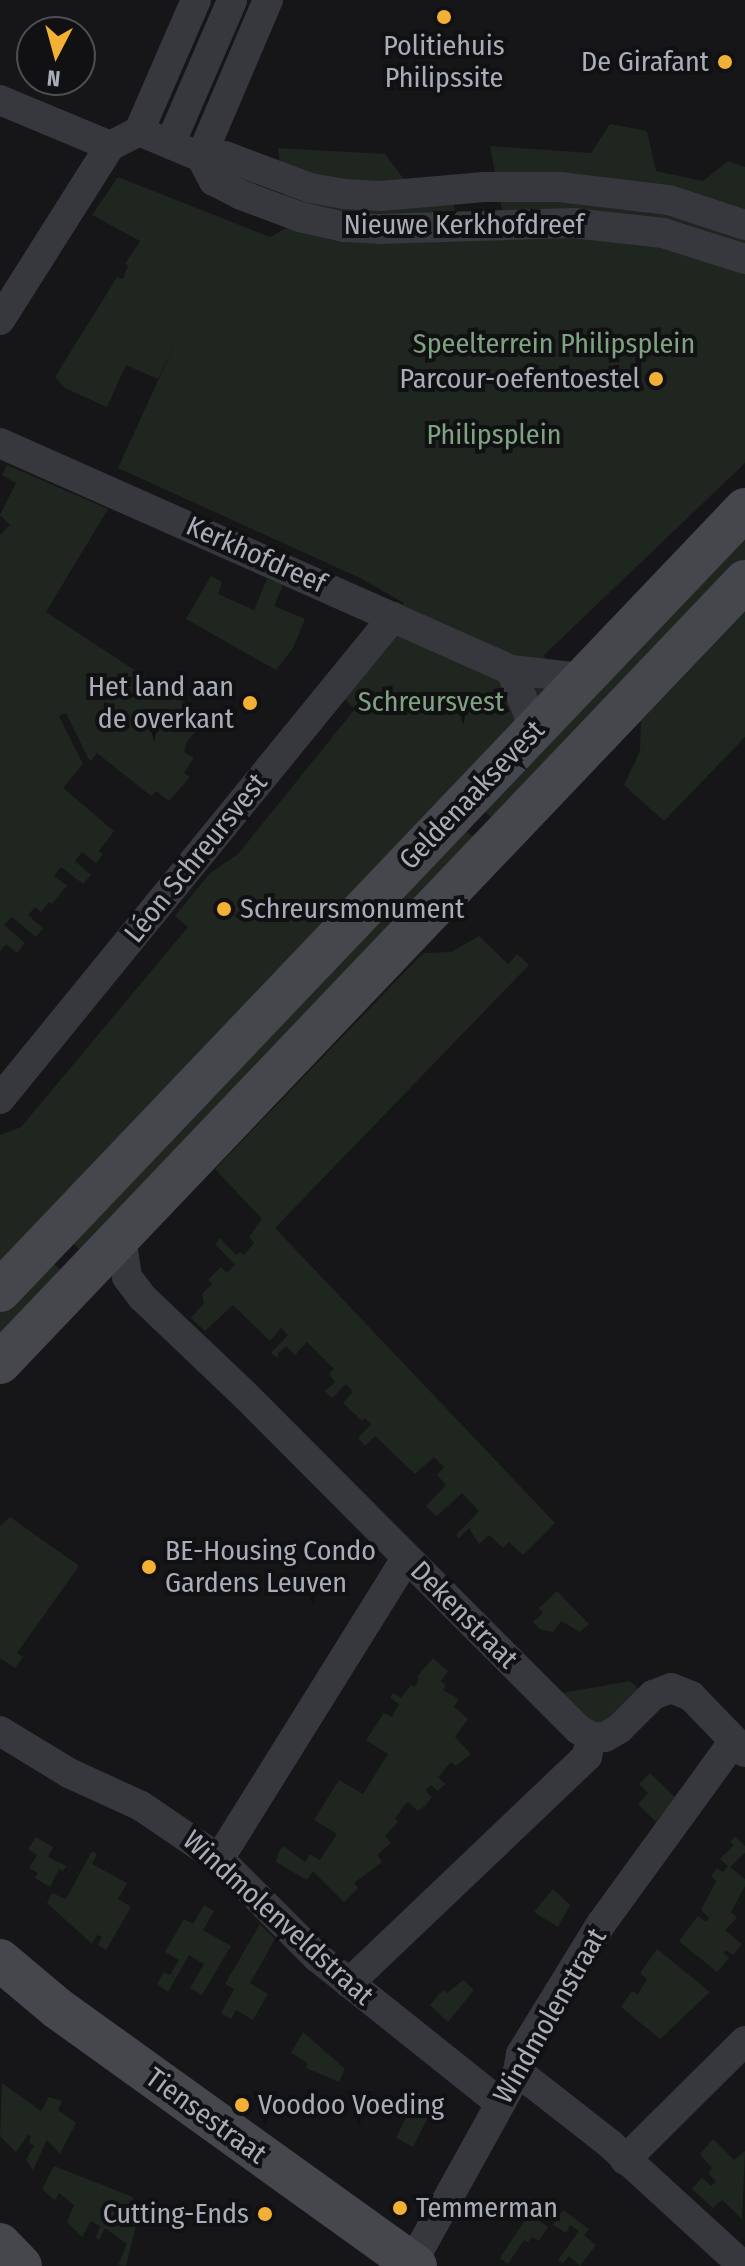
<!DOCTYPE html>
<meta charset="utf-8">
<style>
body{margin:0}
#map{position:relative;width:745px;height:2266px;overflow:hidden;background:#161618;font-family:"Fira Sans Condensed",sans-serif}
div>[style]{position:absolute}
.green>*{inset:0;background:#1e261f}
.street>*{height:30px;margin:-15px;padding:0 15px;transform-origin:15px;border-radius:15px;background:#37383d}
.secondary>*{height:42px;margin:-21px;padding:0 21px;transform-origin:21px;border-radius:21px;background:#45474d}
.dots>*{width:22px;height:22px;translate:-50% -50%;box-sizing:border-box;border:4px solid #111113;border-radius:50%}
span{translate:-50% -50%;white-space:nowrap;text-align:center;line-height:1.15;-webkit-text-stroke:8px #111113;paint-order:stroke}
.poi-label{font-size:28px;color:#a8adb8}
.right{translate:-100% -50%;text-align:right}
.left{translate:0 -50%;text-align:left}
.street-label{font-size:28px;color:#a8adb8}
.park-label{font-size:28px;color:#7fa381}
.north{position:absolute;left:16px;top:16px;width:80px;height:80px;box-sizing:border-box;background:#111113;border:2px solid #4d4f55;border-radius:50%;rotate:186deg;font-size:22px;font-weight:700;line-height:32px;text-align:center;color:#a8adb8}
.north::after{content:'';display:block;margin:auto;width:28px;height:36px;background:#f2b134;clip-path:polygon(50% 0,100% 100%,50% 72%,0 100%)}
</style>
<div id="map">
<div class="green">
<div style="clip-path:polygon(610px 124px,647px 131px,656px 171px,703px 181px,728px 161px,745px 167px,745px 463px,544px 655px,554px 686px,0 1267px,0 1135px,21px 1127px,188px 927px,175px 916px,210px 873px,238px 854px,355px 709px,333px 688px,404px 603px,360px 578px,118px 468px,179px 335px,158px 379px,126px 365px,107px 407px,65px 388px,55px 377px,117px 277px,123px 279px,128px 266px,125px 264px,140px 241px,92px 215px,118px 177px,270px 237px,288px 227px,283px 192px,256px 181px,253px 190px,243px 183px,248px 177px,283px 188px,278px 148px,385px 154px,421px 202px,453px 201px,455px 212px,502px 210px,490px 146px,591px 153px)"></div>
<div style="clip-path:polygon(7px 465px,108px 509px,46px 612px,208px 718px,187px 741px,184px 752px,194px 758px,184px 773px,190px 777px,169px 801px,156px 791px,151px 796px,97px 753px,91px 761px,88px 758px,66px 713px,59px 716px,83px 764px,63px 788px,114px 831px,99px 851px,103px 854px,96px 863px,82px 852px,75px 861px,91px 875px,83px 884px,61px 867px,54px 876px,67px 886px,52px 904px,49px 902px,41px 912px,35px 907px,28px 915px,43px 928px,36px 937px,12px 917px,4px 925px,25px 943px,17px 953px,6px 944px,0 951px,0 535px,10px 525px,0 515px,16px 483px,2px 475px)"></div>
<div style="clip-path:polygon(745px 529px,745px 560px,496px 822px,480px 807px)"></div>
<div style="clip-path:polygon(211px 576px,222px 582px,218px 594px,254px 610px,267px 579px,283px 585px,274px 606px,305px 619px,293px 648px,276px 670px,186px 619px)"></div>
<div style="clip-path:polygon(745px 612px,745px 737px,664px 821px,624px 785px,640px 751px,641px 721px)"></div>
<div style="clip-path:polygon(461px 826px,478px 842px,85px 1254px,68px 1239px)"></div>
<div style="clip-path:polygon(479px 936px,508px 964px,517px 954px,529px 965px,275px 1228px,555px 1523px,523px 1555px,509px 1542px,503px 1548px,489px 1535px,479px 1544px,469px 1528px,459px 1538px,456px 1535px,479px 1511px,462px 1493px,437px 1516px,432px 1512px,426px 1506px,446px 1485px,437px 1475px,444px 1467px,434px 1457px,415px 1474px,375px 1436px,365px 1446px,358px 1438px,371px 1424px,365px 1418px,362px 1421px,343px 1403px,353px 1392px,346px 1384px,332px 1398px,325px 1391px,335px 1382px,329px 1374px,334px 1369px,307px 1342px,295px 1355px,286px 1346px,278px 1353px,278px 1358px,271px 1353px,288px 1335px,281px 1328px,270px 1341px,233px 1305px,205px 1331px,191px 1318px,204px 1303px,202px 1294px,212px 1284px,208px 1280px,221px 1267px,227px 1273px,235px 1265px,215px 1244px,220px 1238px,236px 1255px,240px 1252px,244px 1255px,254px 1243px,249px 1237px,262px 1219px,215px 1169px,423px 953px,451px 952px)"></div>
<div style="clip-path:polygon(49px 1259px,65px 1274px,0 1342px,0 1311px)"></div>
<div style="clip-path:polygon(10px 1517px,79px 1566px,17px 1653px,23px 1657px,15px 1668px,0 1658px,0 1526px)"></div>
<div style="clip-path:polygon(557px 1591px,589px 1624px,580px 1632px,561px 1621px,553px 1632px,540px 1629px,533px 1622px,543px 1613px,539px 1608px)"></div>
<div style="clip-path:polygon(433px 1658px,448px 1671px,441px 1681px,446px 1686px,443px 1690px,459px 1699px,454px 1707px,468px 1719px,455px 1737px,471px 1754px,456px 1766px,451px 1762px,438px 1777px,445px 1784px,438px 1791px,431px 1785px,425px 1790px,432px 1797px,426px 1805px,418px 1811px,408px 1802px,403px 1807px,395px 1819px,398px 1822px,385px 1836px,391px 1843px,377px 1855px,382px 1862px,354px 1883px,358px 1888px,344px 1902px,313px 1871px,307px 1880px,276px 1862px,278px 1854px,283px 1846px,305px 1862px,310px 1854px,320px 1860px,337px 1834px,314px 1820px,339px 1780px,363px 1794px,388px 1754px,366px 1740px,384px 1713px,392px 1717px,399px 1704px,390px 1698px,393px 1693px,401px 1698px,411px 1685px,415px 1687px,419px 1679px,417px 1677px)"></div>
<div style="clip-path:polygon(630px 1681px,640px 1690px,614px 1719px,597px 1725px,556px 1694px)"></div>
<div style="clip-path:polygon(650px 1773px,675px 1797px,656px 1822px,638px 1804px,648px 1793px,639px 1784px)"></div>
<div style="clip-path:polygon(36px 1837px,53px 1847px,48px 1857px,66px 1866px,63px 1871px,59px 1869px,50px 1887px,35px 1878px,38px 1873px,29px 1868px,37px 1855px,28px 1849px)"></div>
<div style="clip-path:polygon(735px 1837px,745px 1846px,745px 1853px,730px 1867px,745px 1879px,745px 1886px,731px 1912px,737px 1918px,725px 1930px,742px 1944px,733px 1955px,726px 1950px,724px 1953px,729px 1958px,717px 1972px,679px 1941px,698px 1916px,706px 1922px,709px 1918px,701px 1910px,716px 1881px,711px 1876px,717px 1868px,723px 1872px,728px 1866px,720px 1859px,734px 1845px,730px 1842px)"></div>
<div style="clip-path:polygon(92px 1851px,97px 1854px,92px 1864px,127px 1883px,118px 1899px,131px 1907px,106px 1950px,98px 1945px,102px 1937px,97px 1935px,92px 1944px,47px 1903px,52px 1893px,66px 1899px)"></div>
<div style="clip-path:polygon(553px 1889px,570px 1905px,558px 1927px,534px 1912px)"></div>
<div style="clip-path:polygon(204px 1905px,214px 1911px,203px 1930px,231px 1946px,202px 1995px,190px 1988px,204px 1964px,189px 1955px,168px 1992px,157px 1984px,164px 1972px,170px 1975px,179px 1960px,165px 1952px,184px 1919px,193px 1924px)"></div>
<div style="clip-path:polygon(260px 1924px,275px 1939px,250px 1983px,268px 1994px,253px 2020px,236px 2010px,231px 2019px,221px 2013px,234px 1989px,225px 1984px)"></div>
<div style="clip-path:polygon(657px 1949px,710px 1992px,660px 2039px,621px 2007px,632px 1991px,638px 1994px,647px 1979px,640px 1973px)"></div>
<div style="clip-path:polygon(463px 1980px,474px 1990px,448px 2022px,430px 2005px,443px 1990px,447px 1993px)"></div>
<div style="clip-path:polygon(303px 2032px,345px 2069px,339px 2082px,306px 2068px,308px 2063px,291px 2053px)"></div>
<div style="clip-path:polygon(2px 2083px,41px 2111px,49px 2097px,62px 2101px,58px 2110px,76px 2123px,60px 2154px,47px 2140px,33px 2170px,26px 2160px,34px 2146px,29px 2142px,31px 2136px,28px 2135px,16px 2152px,0 2136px)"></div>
<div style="clip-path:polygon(418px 2093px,436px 2101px,413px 2147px,396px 2138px)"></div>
<div style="clip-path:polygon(713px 2139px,734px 2160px,745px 2151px,742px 2219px,722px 2200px,713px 2208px,692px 2189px,702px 2177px,711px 2186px,716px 2182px,708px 2173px,712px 2168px,700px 2154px)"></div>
<div style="clip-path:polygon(54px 2166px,133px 2197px,132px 2203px,141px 2206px,126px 2266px,118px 2265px,127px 2244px,105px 2228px,99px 2240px,96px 2238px,100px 2226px,91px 2221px,82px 2237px,67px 2222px,74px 2205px,59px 2193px,55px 2201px,42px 2189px)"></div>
<div style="clip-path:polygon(563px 2210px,589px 2229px,584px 2235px,596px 2245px,580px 2266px,569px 2256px,563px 2263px,558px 2260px,579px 2231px,570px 2225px,566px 2233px,553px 2225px)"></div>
<div style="clip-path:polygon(529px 2214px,548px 2227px,539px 2241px,532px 2237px,528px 2242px,524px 2240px,508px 2264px,500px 2258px)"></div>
</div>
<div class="street">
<div style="left:0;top:100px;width:119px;rotate:22.7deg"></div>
<div style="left:139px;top:131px;width:67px;rotate:22.8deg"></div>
<div style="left:201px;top:157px;width:24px;rotate:-2deg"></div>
<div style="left:225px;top:156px;width:91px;rotate:20.6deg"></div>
<div style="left:310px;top:188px;width:35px;rotate:10deg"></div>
<div style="left:344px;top:194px;width:37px;rotate:3deg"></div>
<div style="left:381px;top:196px;width:103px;rotate:-5deg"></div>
<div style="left:484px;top:187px;width:76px"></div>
<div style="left:560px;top:187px;width:110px;rotate:6.8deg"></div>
<div style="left:669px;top:200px;width:80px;rotate:18.2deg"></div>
<div style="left:139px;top:131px;width:143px;rotate:-66.5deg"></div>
<div style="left:170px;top:144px;width:156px;rotate:-66.6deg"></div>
<div style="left:201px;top:157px;width:27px;rotate:62deg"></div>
<div style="left:214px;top:181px;width:30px;rotate:27deg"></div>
<div style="left:241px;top:195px;width:63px;rotate:20.4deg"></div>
<div style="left:300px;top:217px;width:45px;rotate:12.8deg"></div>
<div style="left:344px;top:227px;width:36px;rotate:3deg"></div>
<div style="left:380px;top:229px;width:193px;rotate:-1.8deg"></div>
<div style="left:573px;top:223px;width:91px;rotate:6.3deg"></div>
<div style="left:663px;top:233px;width:86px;rotate:17.6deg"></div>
<div style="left:201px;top:157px;width:171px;rotate:-66.9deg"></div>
<div style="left:0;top:320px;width:206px;rotate:-57.7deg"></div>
<div style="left:110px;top:146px;width:33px;rotate:-27deg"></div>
<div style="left:0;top:443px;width:559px;rotate:23.95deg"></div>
<div style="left:511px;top:670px;width:71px;rotate:6.4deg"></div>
<div style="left:511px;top:670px;width:65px;rotate:68.2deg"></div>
<div style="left:0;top:1099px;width:622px;rotate:-50.81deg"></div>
<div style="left:121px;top:1237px;width:40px;rotate:81.5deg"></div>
<div style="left:127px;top:1277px;width:25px;rotate:53deg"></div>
<div style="left:142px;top:1297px;width:145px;rotate:43.6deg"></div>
<div style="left:247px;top:1397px;width:469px;rotate:45.1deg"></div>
<div style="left:578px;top:1729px;width:15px;rotate:32deg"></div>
<div style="left:591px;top:1737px;width:14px"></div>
<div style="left:605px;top:1737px;width:16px;rotate:-30deg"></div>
<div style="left:619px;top:1729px;width:48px;rotate:-45deg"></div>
<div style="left:653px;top:1695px;width:19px;rotate:-21deg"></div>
<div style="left:671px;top:1688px;width:22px;rotate:22deg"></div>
<div style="left:691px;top:1696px;width:78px;rotate:46deg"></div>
<div style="left:0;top:1731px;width:81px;rotate:31.3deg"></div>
<div style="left:69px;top:1773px;width:79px;rotate:24.6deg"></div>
<div style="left:141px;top:1806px;width:94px;rotate:34.2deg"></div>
<div style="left:219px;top:1859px;width:139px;rotate:45deg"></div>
<div style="left:317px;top:1957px;width:234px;rotate:38.6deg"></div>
<div style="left:219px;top:1859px;width:354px;rotate:-58.1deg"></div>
<div style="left:349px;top:1983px;width:329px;rotate:-43.6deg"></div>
<div style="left:587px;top:1756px;width:19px;rotate:-78deg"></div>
<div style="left:518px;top:2072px;width:117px;rotate:38deg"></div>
<div style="left:610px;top:2144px;width:180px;rotate:42.5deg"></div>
<div style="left:625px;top:2160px;width:169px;rotate:-44.8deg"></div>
<div style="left:412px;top:2263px;width:218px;rotate:-61deg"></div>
<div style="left:518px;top:2072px;width:18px;rotate:-81deg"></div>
<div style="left:521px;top:2054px;width:153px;rotate:-58.4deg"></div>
<div style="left:601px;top:1924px;width:226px;rotate:-54deg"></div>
</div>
<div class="secondary">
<div style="left:0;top:1291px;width:1080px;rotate:-46.39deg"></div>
<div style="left:0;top:1363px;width:1080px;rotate:-46.39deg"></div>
<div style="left:0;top:1960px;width:75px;rotate:40.1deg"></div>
<div style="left:57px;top:2008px;width:442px;rotate:35.7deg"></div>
<div style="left:0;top:2244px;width:30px;rotate:46deg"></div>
</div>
<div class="dots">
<div style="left:444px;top:17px;background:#f2b134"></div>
<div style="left:725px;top:62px;background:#f2b134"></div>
<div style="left:656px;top:379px;background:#f2b134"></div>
<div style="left:250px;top:703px;background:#f2b134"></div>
<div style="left:224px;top:909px;background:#f2b134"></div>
<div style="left:149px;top:1567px;background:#f2b134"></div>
<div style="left:242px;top:2105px;background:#f2b134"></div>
<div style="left:400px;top:2208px;background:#f2b134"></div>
<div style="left:265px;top:2214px;background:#f2b134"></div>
</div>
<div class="poi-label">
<span style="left:444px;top:62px">Politiehuis<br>Philipssite</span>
<span class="right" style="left:709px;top:62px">De Girafant</span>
<span class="right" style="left:640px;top:379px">Parcour-oefentoestel</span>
<span class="right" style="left:234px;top:703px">Het land aan<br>de overkant</span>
<span class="left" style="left:240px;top:909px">Schreursmonument</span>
<span class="left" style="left:165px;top:1567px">BE-Housing Condo<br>Gardens Leuven</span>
<span class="left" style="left:258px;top:2105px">Voodoo Voeding</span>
<span class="left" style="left:416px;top:2208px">Temmerman</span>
<span class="right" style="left:249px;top:2214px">Cutting-Ends</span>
</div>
<div class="street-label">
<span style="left:464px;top:225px">Nieuwe Kerkhofdreef</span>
<span style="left:256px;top:555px;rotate:24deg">Kerkhofdreef</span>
<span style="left:472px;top:795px;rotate:-46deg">Geldenaaksevest</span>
<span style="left:196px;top:858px;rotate:-51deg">Léon Schreursvest</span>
<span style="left:464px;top:1615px;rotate:45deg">Dekenstraat</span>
<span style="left:278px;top:1918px;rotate:42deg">Windmolenveldstraat</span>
<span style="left:550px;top:2016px;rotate:-60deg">Windmolenstraat</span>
<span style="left:206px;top:2116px;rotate:36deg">Tiensestraat</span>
</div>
<div class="park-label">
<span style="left:554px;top:344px">Speelterrein Philipsplein</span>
<span style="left:494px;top:435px">Philipsplein</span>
<span style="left:431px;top:702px">Schreursvest</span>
</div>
<div class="north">N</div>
</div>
